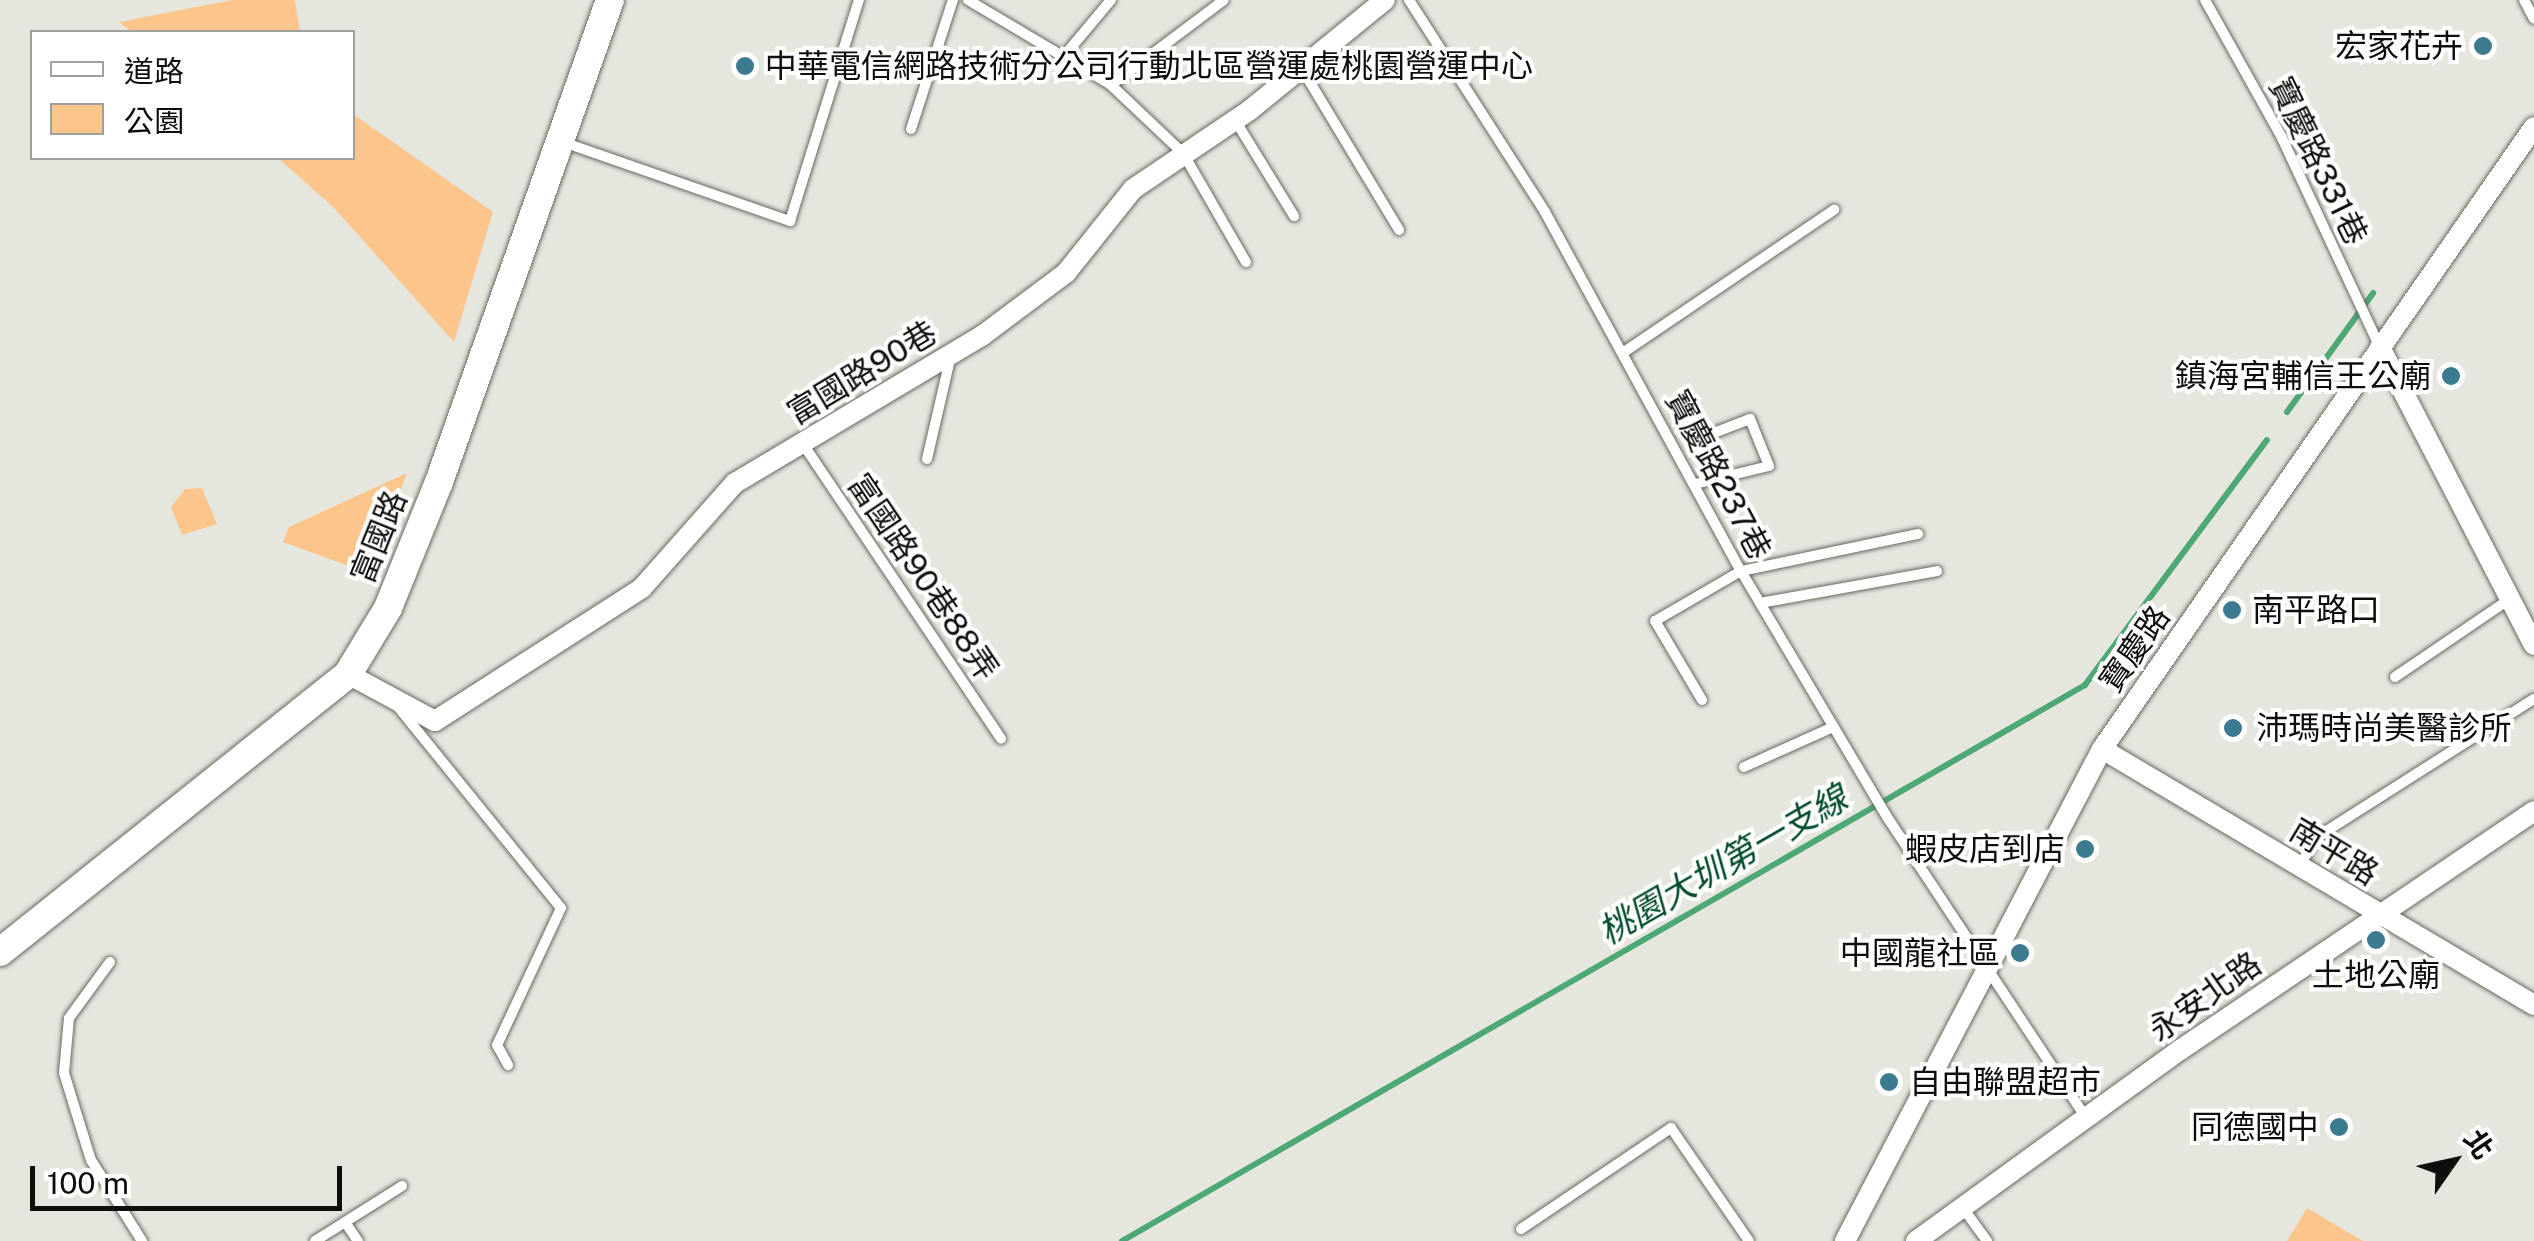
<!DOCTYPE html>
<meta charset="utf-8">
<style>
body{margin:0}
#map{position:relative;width:2534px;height:1241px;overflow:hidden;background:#e5e6de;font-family:"Public Sans","Noto Sans TC",sans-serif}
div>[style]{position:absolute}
.green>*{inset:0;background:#fbc58b}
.stream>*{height:6px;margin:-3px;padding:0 3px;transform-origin:3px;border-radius:3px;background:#4da875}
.roads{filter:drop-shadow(0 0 2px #676861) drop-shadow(0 0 2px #676861)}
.lane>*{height:10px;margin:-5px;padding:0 5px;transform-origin:5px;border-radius:5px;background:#fff}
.street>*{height:20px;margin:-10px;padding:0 10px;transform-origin:10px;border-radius:10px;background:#fff}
.secondary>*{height:28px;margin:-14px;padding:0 14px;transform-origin:14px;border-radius:14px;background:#fff}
.dots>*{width:28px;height:28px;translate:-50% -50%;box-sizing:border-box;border:5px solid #fff;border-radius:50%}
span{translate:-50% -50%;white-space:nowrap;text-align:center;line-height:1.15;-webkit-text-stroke:8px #fff;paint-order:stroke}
.poi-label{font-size:32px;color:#0e0e0c}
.right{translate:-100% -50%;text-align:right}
.left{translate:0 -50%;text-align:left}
.street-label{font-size:32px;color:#0e0e0c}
.water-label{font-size:35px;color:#004b2a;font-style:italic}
.legend{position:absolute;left:30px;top:30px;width:325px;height:130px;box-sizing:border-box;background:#fff;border:2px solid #9f9f9e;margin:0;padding:12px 18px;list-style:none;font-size:30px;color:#0e0e0c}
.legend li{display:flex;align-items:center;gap:20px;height:50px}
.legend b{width:50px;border:2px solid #9f9f9e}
.north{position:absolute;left:2404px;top:1111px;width:100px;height:100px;-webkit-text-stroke:8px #fff;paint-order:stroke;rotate:56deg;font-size:28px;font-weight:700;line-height:40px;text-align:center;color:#0e0e0c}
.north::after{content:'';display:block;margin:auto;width:35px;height:45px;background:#0e0e0c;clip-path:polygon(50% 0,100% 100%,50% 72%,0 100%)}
.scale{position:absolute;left:30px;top:1166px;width:312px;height:45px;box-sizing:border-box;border:5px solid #0e0e0c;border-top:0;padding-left:12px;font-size:30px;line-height:35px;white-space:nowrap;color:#0e0e0c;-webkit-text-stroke:8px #fff;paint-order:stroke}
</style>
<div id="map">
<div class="green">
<div style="clip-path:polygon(232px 0,295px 0,300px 32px,131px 32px,119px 22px)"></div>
<div style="clip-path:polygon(353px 114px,493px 212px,454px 342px,334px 208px,278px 158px,352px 158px)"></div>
<div style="clip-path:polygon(407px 473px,368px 573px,283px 542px,289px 527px)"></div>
<div style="clip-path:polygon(202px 488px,217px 524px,182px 535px,171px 507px,185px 489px)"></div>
<div style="clip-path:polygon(2307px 1208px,2363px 1241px,2287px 1241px)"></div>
</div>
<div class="stream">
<div style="left:2287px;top:412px;width:147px;rotate:-54.1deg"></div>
<div style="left:1122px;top:1241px;width:1112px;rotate:-30deg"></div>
<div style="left:2085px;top:685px;width:305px;rotate:-53.4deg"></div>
</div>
<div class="roads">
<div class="lane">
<div style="left:968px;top:0;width:166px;rotate:30.7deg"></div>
<div style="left:1111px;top:85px;width:99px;rotate:43.4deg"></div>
<div style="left:1183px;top:153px;width:126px;rotate:60deg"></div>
<div style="left:1409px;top:0;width:252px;rotate:57.3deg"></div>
<div style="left:1545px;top:212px;width:409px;rotate:61.4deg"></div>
<div style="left:1741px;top:571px;width:286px;rotate:59.3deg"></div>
<div style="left:1887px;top:817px;width:361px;rotate:56.5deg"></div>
<div style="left:2205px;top:0;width:156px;rotate:60.8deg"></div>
<div style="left:2281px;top:136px;width:233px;rotate:64.9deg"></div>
<div style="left:2524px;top:0;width:21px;rotate:62deg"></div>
<div style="left:1064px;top:56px;width:73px;rotate:-50deg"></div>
<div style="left:1302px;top:69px;width:188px;rotate:58.9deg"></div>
<div style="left:1111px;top:85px;width:141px;rotate:-37deg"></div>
<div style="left:1235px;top:120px;width:113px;rotate:58.4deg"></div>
<div style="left:911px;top:129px;width:136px;rotate:-72deg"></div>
<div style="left:560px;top:141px;width:244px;rotate:19.2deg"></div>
<div style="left:790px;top:221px;width:232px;rotate:-72.7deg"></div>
<div style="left:1624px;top:352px;width:254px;rotate:-34.1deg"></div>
<div style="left:803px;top:444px;width:355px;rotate:56.1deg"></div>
<div style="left:927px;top:459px;width:107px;rotate:-77deg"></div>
<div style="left:1695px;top:484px;width:76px;rotate:-13.7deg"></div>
<div style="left:1769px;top:466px;width:51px;rotate:-112deg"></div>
<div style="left:1750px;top:419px;width:40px;rotate:159deg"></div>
<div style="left:1760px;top:603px;width:180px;rotate:-10.2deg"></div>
<div style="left:2395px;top:677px;width:135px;rotate:-34.2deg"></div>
<div style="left:1702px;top:700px;width:92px;rotate:-120.7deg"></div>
<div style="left:1655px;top:621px;width:99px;rotate:-30.2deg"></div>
<div style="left:1741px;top:571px;width:181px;rotate:-11.8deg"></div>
<div style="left:399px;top:708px;width:257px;rotate:51deg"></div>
<div style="left:561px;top:908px;width:151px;rotate:115deg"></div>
<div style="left:497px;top:1045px;width:23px;rotate:61deg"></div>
<div style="left:1744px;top:767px;width:98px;rotate:-24.2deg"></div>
<div style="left:2300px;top:865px;width:33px;rotate:-59deg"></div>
<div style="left:2317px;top:837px;width:257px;rotate:-32.5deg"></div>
<div style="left:110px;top:962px;width:69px;rotate:126.2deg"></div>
<div style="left:69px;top:1018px;width:55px;rotate:95.2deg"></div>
<div style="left:64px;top:1073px;width:91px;rotate:72.8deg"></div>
<div style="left:91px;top:1160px;width:96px;rotate:57.8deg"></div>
<div style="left:1963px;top:1208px;width:41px;rotate:54deg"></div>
<div style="left:345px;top:1222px;width:23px;rotate:56deg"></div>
<div style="left:1521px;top:1229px;width:181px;rotate:-34deg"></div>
<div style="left:1671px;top:1128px;width:137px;rotate:55.4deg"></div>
<div style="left:315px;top:1241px;width:103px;rotate:-32.3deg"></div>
</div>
<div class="street">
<div style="left:2380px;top:347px;width:335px;rotate:62.7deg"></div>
<div style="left:348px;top:674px;width:99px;rotate:28.4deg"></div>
<div style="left:435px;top:721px;width:246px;rotate:-32.7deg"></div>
<div style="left:642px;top:588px;width:140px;rotate:-48.5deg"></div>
<div style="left:735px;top:483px;width:289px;rotate:-30.8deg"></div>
<div style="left:983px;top:335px;width:104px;rotate:-36.8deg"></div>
<div style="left:1066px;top:273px;width:107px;rotate:-51.4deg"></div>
<div style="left:1133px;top:189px;width:141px;rotate:-34deg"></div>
<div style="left:1250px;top:110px;width:174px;rotate:-39.2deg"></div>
<div style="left:2102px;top:749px;width:502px;rotate:30.65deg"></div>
<div style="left:1845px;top:1241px;width:555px;rotate:-62.42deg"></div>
<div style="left:2102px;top:749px;width:757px;rotate:-55.22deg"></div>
<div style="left:1916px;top:1241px;width:326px;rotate:-35.9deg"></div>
<div style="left:2180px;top:1050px;width:427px;rotate:-34deg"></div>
</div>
<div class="secondary">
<div style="left:0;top:952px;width:445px;rotate:-38.6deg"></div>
<div style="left:348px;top:674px;width:77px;rotate:-58.8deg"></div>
<div style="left:388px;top:608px;width:136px;rotate:-68deg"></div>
<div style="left:439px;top:482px;width:511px;rotate:-70.47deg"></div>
</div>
</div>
<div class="dots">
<div style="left:2483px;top:46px;background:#3b7a8f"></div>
<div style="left:745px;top:66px;background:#3b7a8f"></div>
<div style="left:2451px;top:376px;background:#3b7a8f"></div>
<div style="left:2232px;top:610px;background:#3b7a8f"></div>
<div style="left:2233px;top:728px;background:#3b7a8f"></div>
<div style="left:2085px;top:849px;background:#3b7a8f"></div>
<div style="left:2376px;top:940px;background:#3b7a8f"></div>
<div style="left:2020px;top:953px;background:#3b7a8f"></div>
<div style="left:1889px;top:1082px;background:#3b7a8f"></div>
<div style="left:2339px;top:1127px;background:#3b7a8f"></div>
</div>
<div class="poi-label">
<span class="right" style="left:2463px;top:46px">宏家花卉</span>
<span class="left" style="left:765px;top:66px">中華電信網路技術分公司行動北區營運處桃園營運中心</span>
<span class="right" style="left:2431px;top:376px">鎮海宮輔信王公廟</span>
<span class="left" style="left:2252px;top:610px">南平路口</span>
<span class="left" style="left:2256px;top:728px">沛瑪時尚美醫診所</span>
<span class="right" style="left:2065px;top:849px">蝦皮店到店</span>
<span class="right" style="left:2000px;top:953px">中國龍社區</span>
<span style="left:2376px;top:975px">土地公廟</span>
<span class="left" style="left:1909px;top:1082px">自由聯盟超市</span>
<span class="right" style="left:2319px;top:1127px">同德國中</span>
</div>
<div class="street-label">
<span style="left:2318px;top:161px;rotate:64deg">寶慶路331巷</span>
<span style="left:862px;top:373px;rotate:-31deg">富國路90巷</span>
<span style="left:1718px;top:475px;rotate:62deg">寶慶路237巷</span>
<span style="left:379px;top:537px;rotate:-68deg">富國路</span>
<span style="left:923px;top:577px;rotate:56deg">富國路90巷88弄</span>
<span style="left:2135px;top:649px;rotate:-55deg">寶慶路</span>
<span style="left:2334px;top:852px;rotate:31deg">南平路</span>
<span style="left:2205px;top:997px;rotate:-35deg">永安北路</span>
</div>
<div class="water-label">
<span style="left:1723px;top:865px;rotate:-30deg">桃園大圳第一支線</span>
</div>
<ul class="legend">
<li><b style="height:12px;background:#fff"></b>道路</li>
<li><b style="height:28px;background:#fbc58b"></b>公園</li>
</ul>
<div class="north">北</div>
<div class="scale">100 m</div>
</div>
